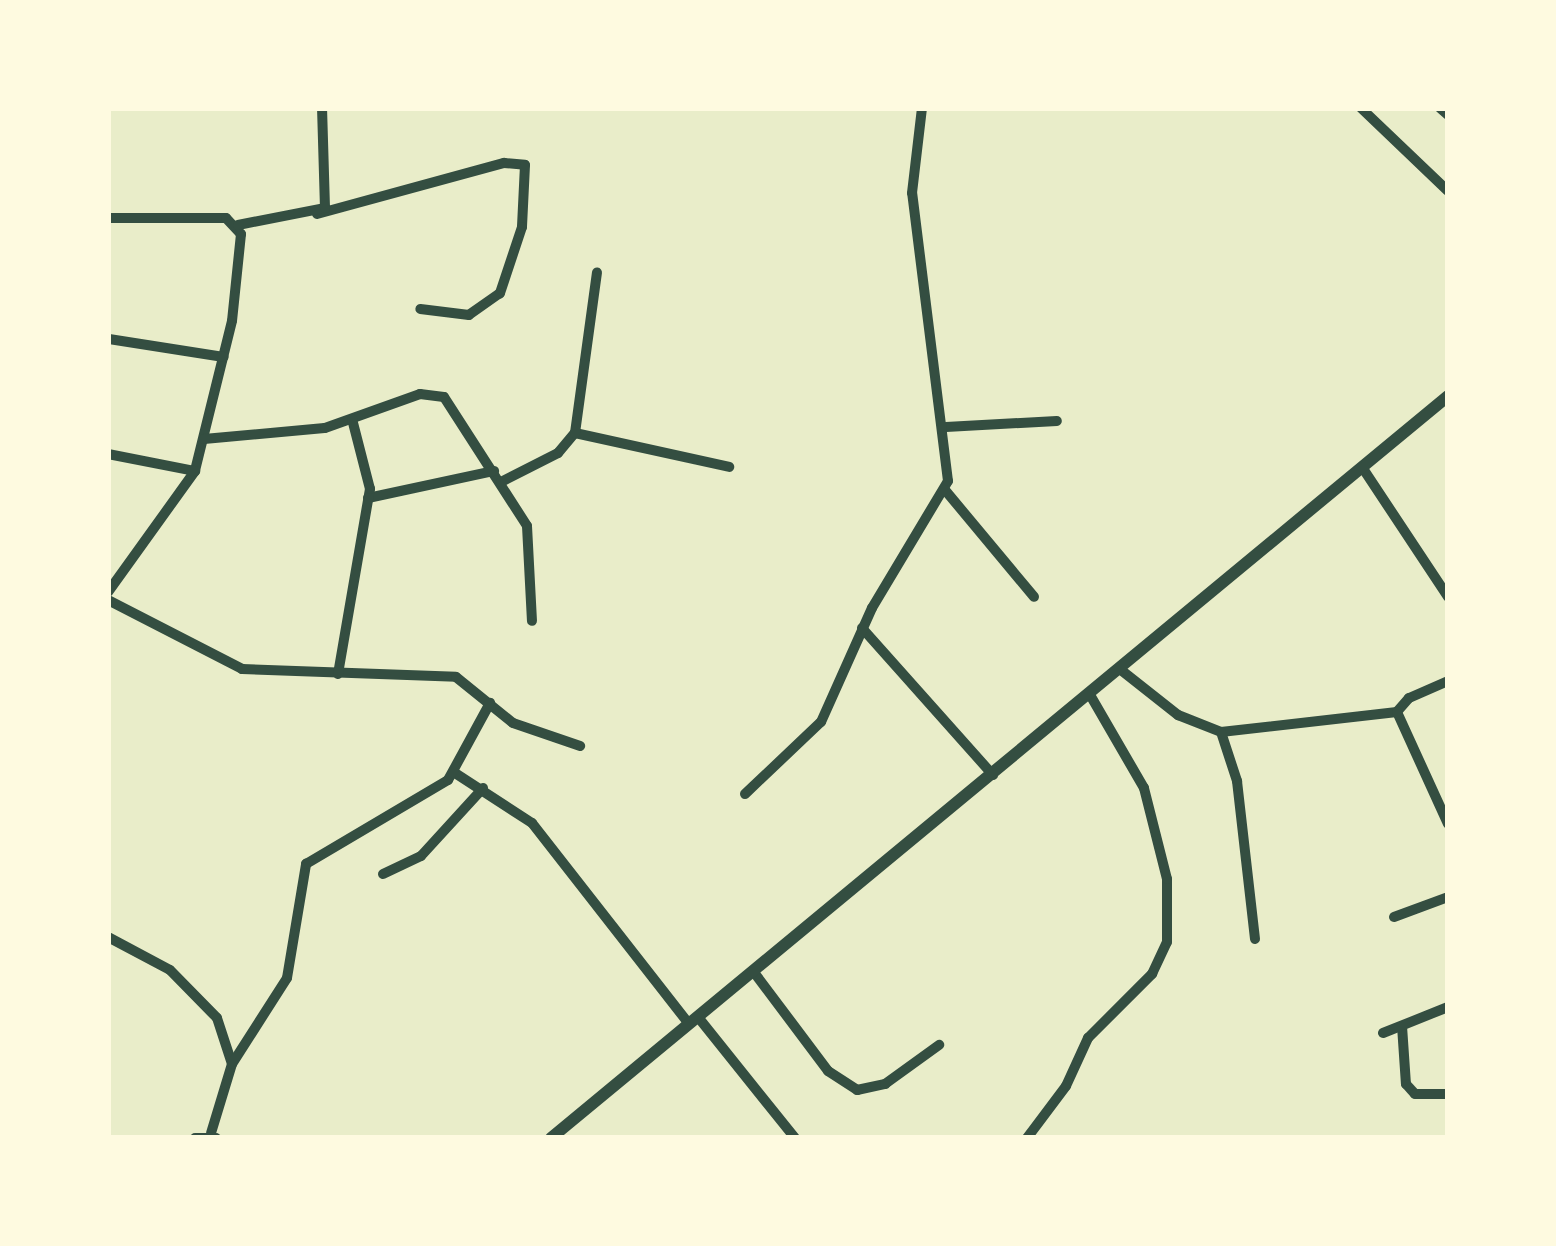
<!DOCTYPE html>
<style>
body{margin:0}
#map{position:relative;width:1556px;height:1246px;overflow:hidden;background:#e9edc9;font-family:"Exo 2",sans-serif}
div>[style]{position:absolute}
.minor>*{height:10px;margin:-5px;padding:0 5px;transform-origin:5px;border-radius:5px;background:#344e41}
.tertiary>*{height:12px;margin:-6px;padding:0 6px;transform-origin:6px;border-radius:6px;background:#344e41}
span{translate:-50% -50%;white-space:nowrap;text-align:center;line-height:1.15;-webkit-text-stroke:9px #fefae0;paint-order:stroke}
.frame{position:absolute;inset:0;border:111px solid #fefae0;pointer-events:none}
</style>
<div id="map">
<div class="minor">
<div style="left:1361px;top:108px;width:120px;rotate:43.7deg"></div>
<div style="left:1440px;top:108px;width:11px;rotate:41deg"></div>
<div style="left:317px;top:214px;width:194px;rotate:-15.3deg"></div>
<div style="left:504px;top:163px;width:21px;rotate:5deg"></div>
<div style="left:525px;top:165px;width:62px;rotate:92.8deg"></div>
<div style="left:522px;top:227px;width:70px;rotate:108.4deg"></div>
<div style="left:500px;top:293px;width:38px;rotate:145deg"></div>
<div style="left:469px;top:315px;width:49px;rotate:-173deg"></div>
<div style="left:108px;top:218px;width:118px"></div>
<div style="left:226px;top:218px;width:22px;rotate:47deg"></div>
<div style="left:241px;top:234px;width:87px;rotate:95.9deg"></div>
<div style="left:232px;top:321px;width:154px;rotate:103.9deg"></div>
<div style="left:195px;top:471px;width:149px;rotate:125.7deg"></div>
<div style="left:238px;top:225px;width:89px;rotate:-11.1deg"></div>
<div style="left:325px;top:208px;width:100px;rotate:-91.7deg"></div>
<div style="left:109px;top:339px;width:116px;rotate:8.9deg"></div>
<div style="left:946px;top:427px;width:111px;rotate:-3.1deg"></div>
<div style="left:575px;top:433px;width:158px;rotate:12.4deg"></div>
<div style="left:204px;top:439px;width:121px;rotate:-5.2deg"></div>
<div style="left:325px;top:428px;width:101px;rotate:-19.7deg"></div>
<div style="left:420px;top:394px;width:24px;rotate:7deg"></div>
<div style="left:444px;top:397px;width:153px;rotate:57.2deg"></div>
<div style="left:527px;top:526px;width:95px;rotate:87deg"></div>
<div style="left:108px;top:454px;width:89px;rotate:11.1deg"></div>
<div style="left:1362px;top:467px;width:156px;rotate:56.5deg"></div>
<div style="left:501px;top:482px;width:64px;rotate:-27deg"></div>
<div style="left:558px;top:453px;width:26px;rotate:-50deg"></div>
<div style="left:575px;top:433px;width:162px;rotate:-82.2deg"></div>
<div style="left:945px;top:490px;width:139px;rotate:50.2deg"></div>
<div style="left:368px;top:498px;width:129px;rotate:-12.1deg"></div>
<div style="left:108px;top:600px;width:151px;rotate:27.2deg"></div>
<div style="left:242px;top:669px;width:214px;rotate:2.1deg"></div>
<div style="left:456px;top:677px;width:73px;rotate:38.9deg"></div>
<div style="left:513px;top:723px;width:71px;rotate:18.9deg"></div>
<div style="left:862px;top:628px;width:197px;rotate:48.3deg"></div>
<div style="left:1121px;top:670px;width:73px;rotate:38.3deg"></div>
<div style="left:1178px;top:715px;width:46px;rotate:21.6deg"></div>
<div style="left:1221px;top:732px;width:177px;rotate:-6.5deg"></div>
<div style="left:338px;top:674px;width:188px;rotate:-80.2deg"></div>
<div style="left:370px;top:489px;width:72px;rotate:-104.4deg"></div>
<div style="left:1448px;top:681px;width:43px;rotate:156.4deg"></div>
<div style="left:1409px;top:698px;width:18px;rotate:131deg"></div>
<div style="left:1397px;top:712px;width:123px;rotate:65.5deg"></div>
<div style="left:1221px;top:732px;width:52px;rotate:71.9deg"></div>
<div style="left:1237px;top:781px;width:159px;rotate:83.5deg"></div>
<div style="left:455px;top:773px;width:92px;rotate:33deg"></div>
<div style="left:532px;top:823px;width:255px;rotate:52deg"></div>
<div style="left:745px;top:794px;width:105px;rotate:-43.5deg"></div>
<div style="left:821px;top:722px;width:125px;rotate:-65.9deg"></div>
<div style="left:872px;top:608px;width:148px;rotate:-59.1deg"></div>
<div style="left:948px;top:481px;width:290px;rotate:-97.1deg"></div>
<div style="left:912px;top:193px;width:86px;rotate:-83.3deg"></div>
<div style="left:383px;top:874px;width:42px;rotate:-25.3deg"></div>
<div style="left:421px;top:856px;width:92px;rotate:-47.6deg"></div>
<div style="left:1394px;top:917px;width:58px;rotate:-20.3deg"></div>
<div style="left:108px;top:937px;width:70px;rotate:28deg"></div>
<div style="left:170px;top:970px;width:67px;rotate:45.6deg"></div>
<div style="left:217px;top:1018px;width:48px;rotate:71.9deg"></div>
<div style="left:232px;top:1064px;width:72px;rotate:106.9deg"></div>
<div style="left:753px;top:971px;width:125px;rotate:53.1deg"></div>
<div style="left:828px;top:1071px;width:35px;rotate:33deg"></div>
<div style="left:857px;top:1090px;width:29px;rotate:-12deg"></div>
<div style="left:885px;top:1084px;width:67px;rotate:-35.8deg"></div>
<div style="left:698px;top:1017px;width:155px;rotate:51.3deg"></div>
<div style="left:1402px;top:1026px;width:58px;rotate:86.1deg"></div>
<div style="left:1406px;top:1084px;width:13px;rotate:48deg"></div>
<div style="left:1415px;top:1094px;width:33px"></div>
<div style="left:1383px;top:1033px;width:70px;rotate:-21.8deg"></div>
<div style="left:232px;top:1064px;width:102px;rotate:-57.4deg"></div>
<div style="left:287px;top:978px;width:116px;rotate:-80.5deg"></div>
<div style="left:306px;top:864px;width:165px;rotate:-30.6deg"></div>
<div style="left:448px;top:780px;width:88px;rotate:-61.4deg"></div>
<div style="left:195px;top:1138px;width:21px"></div>
<div style="left:1027px;top:1138px;width:65px;rotate:-53.1deg"></div>
<div style="left:1066px;top:1086px;width:53px;rotate:-65.4deg"></div>
<div style="left:1088px;top:1038px;width:91px;rotate:-45deg"></div>
<div style="left:1152px;top:974px;width:35px;rotate:-65deg"></div>
<div style="left:1167px;top:942px;width:63px;rotate:-90deg"></div>
<div style="left:1167px;top:879px;width:94px;rotate:-104.2deg"></div>
<div style="left:1144px;top:788px;width:108px;rotate:-120.1deg"></div>
</div>
<div class="tertiary">
<div style="left:551px;top:1138px;width:1164px;rotate:-39.6deg"></div>
</div>
<div class="frame"></div>
</div>
